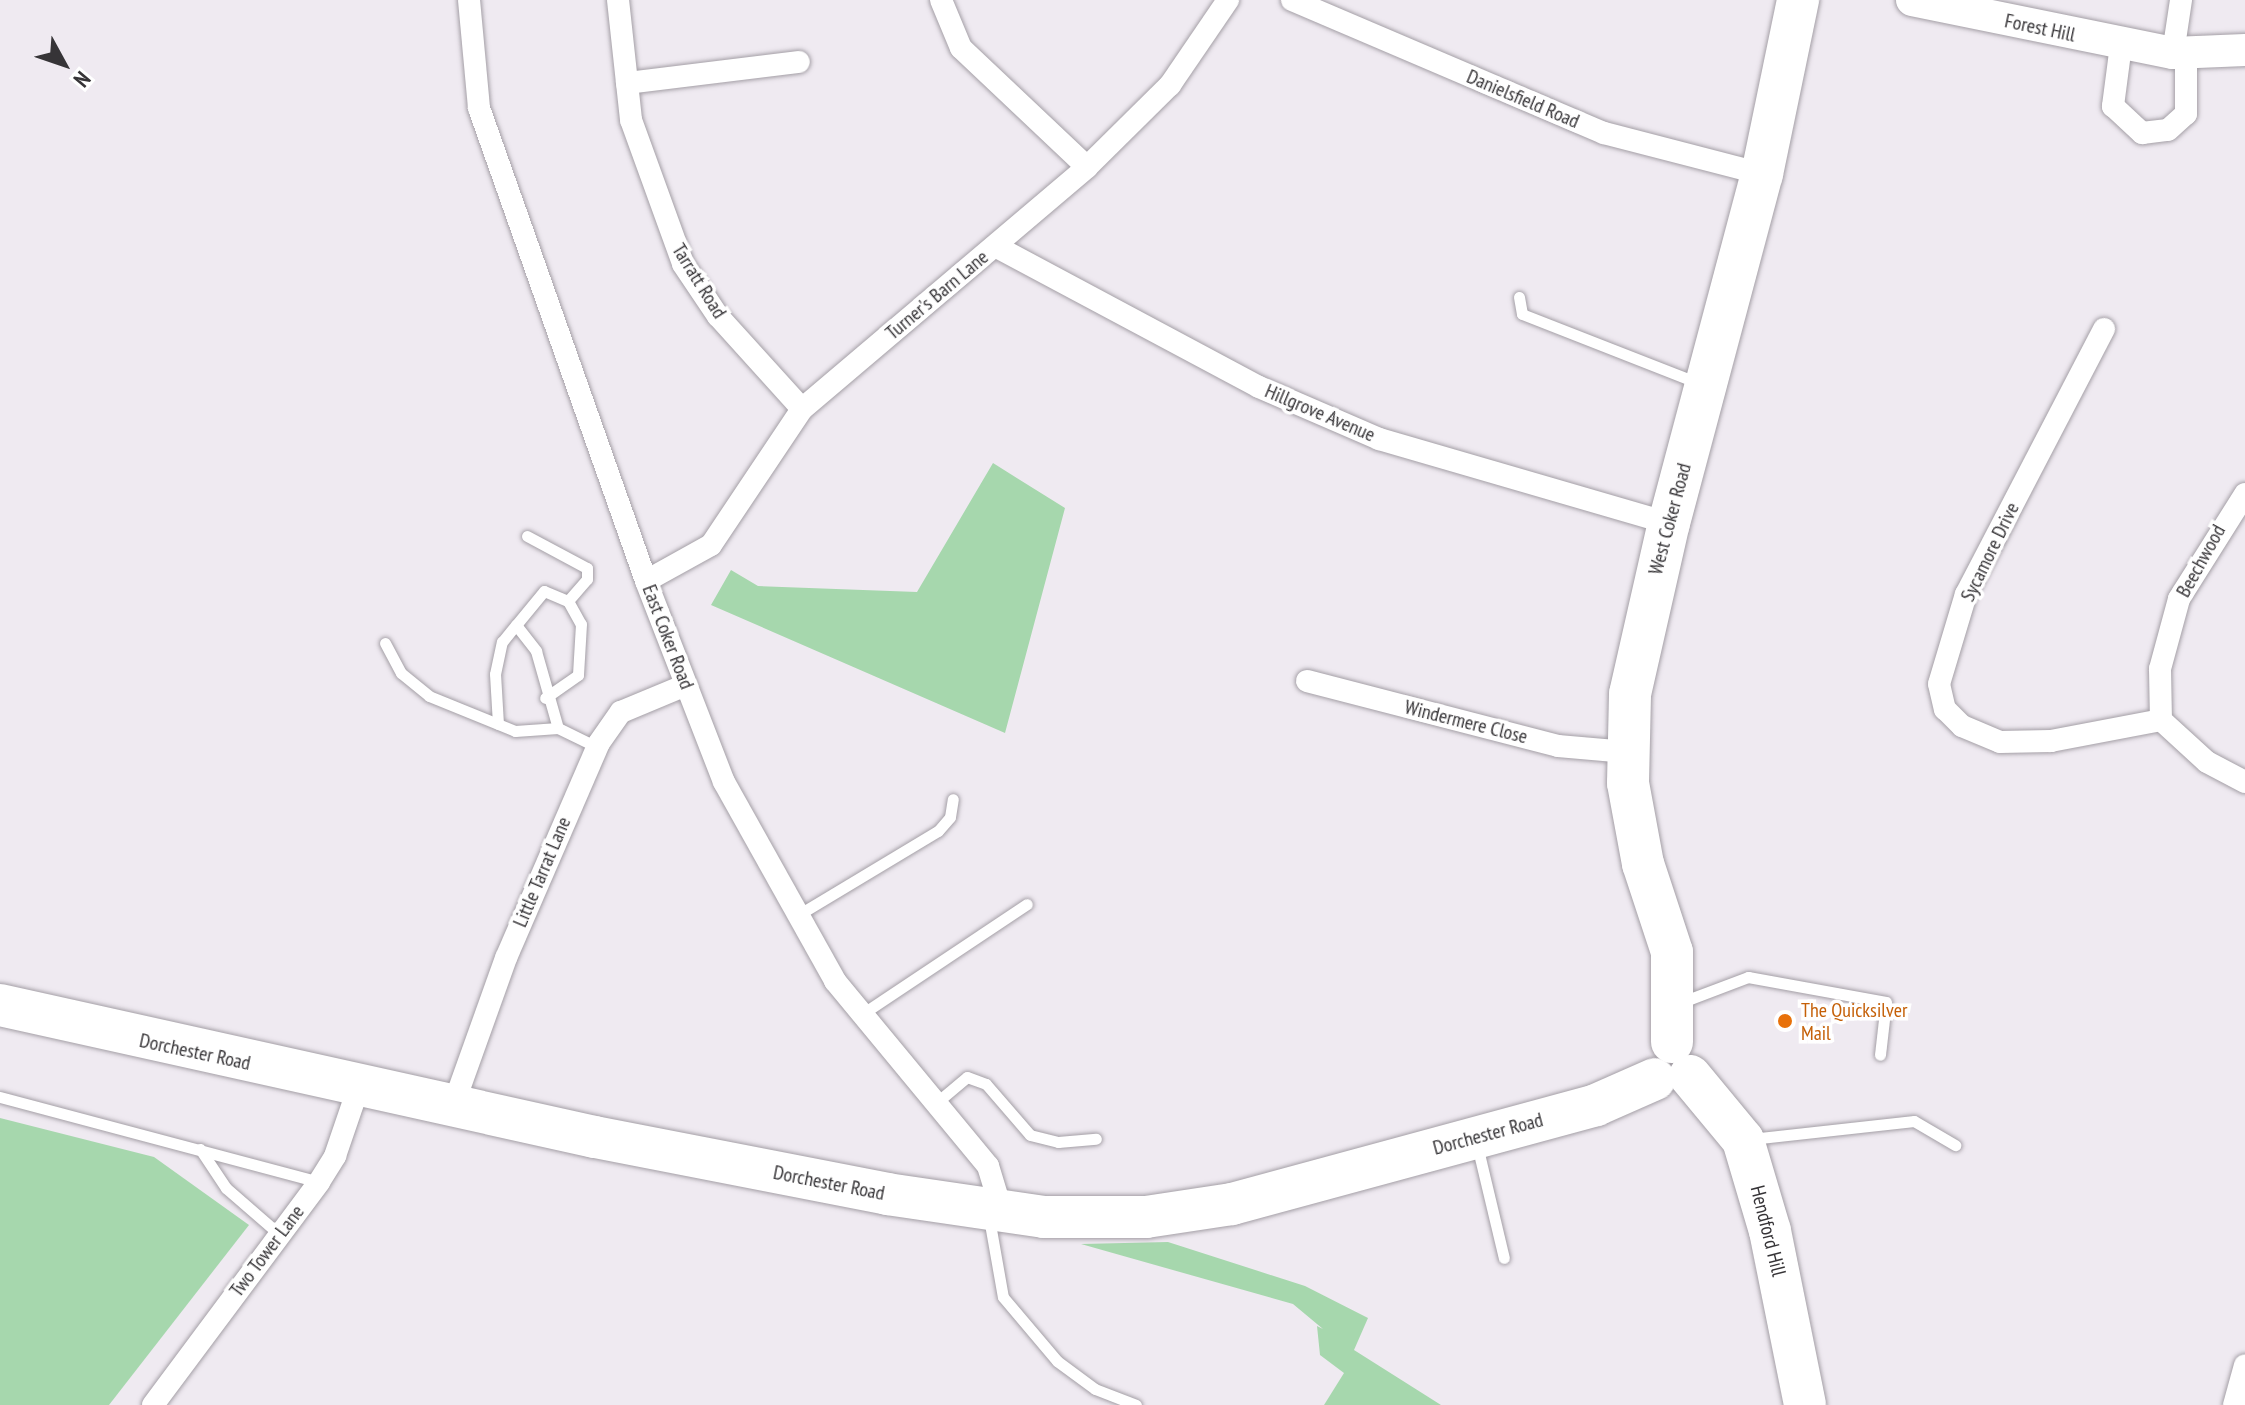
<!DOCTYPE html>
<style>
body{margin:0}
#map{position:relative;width:2245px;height:1405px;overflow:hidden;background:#efeaf1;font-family:"PT Sans Narrow",sans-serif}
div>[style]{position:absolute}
.green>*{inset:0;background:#a6d7ad}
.roads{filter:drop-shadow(0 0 2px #a49fa6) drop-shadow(0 0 2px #a49fa6)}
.lane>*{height:11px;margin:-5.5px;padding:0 5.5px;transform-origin:5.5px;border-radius:5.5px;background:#fff}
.street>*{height:22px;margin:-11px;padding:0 11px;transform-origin:11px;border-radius:11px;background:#fff}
.secondary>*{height:32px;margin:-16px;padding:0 16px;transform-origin:16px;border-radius:16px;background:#fff}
.highway>*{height:42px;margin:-21px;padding:0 21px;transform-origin:21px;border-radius:21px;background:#fff}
.dots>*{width:22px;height:22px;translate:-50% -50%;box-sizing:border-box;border:4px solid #fff;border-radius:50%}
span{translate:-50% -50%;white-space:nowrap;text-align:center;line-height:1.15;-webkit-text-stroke:7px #fff;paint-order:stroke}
.street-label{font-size:20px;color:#363437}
.food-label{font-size:20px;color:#c56008}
.left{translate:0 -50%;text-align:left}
.north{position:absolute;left:24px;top:24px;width:80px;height:80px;-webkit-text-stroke:6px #fff;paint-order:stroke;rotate:130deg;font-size:22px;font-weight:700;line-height:32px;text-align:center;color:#363437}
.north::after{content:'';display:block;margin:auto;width:28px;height:36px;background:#363437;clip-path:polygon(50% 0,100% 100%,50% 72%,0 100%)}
</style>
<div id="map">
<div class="green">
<div style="clip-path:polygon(993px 463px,1065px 508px,1005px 733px,711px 605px,731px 570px,758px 586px,917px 592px)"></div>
<div style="clip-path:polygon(0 1118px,154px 1157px,249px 1225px,109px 1405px,0 1405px)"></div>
<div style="clip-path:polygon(1168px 1242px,1305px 1286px,1368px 1318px,1354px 1350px,1441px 1405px,1324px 1405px,1344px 1373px,1320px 1355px,1317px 1326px,1323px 1329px,1293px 1304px,1081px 1244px)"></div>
</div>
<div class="roads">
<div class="lane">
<div style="left:1519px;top:297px;width:17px;rotate:80deg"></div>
<div style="left:1522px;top:314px;width:189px;rotate:21.4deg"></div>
<div style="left:527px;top:536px;width:68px;rotate:28.1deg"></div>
<div style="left:587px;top:568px;width:11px;rotate:90deg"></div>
<div style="left:587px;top:579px;width:29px;rotate:131deg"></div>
<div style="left:516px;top:625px;width:44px;rotate:-50.5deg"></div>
<div style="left:544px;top:591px;width:26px;rotate:23deg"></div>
<div style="left:568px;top:601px;width:26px;rotate:61deg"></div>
<div style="left:581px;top:624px;width:51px;rotate:93.4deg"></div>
<div style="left:578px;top:675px;width:40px;rotate:145.1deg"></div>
<div style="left:385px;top:643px;width:34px;rotate:62deg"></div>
<div style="left:401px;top:673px;width:36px;rotate:39deg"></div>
<div style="left:429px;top:696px;width:93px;rotate:22.1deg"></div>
<div style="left:515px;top:731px;width:43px;rotate:-4deg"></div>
<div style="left:558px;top:728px;width:43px;rotate:26deg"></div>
<div style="left:498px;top:724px;width:50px;rotate:-93.4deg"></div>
<div style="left:495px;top:674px;width:33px;rotate:-78deg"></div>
<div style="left:502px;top:642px;width:22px;rotate:-51deg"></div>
<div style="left:516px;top:625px;width:33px;rotate:52deg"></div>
<div style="left:536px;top:651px;width:80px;rotate:74.1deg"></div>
<div style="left:798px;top:915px;width:163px;rotate:-31deg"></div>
<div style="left:938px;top:831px;width:18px;rotate:-49deg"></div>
<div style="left:950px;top:817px;width:18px;rotate:-81deg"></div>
<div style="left:1682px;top:1002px;width:71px;rotate:-20.7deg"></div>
<div style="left:1748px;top:977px;width:140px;rotate:10.3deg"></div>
<div style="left:1886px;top:1002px;width:53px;rotate:96.5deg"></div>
<div style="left:862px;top:1014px;width:198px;rotate:-33.7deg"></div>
<div style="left:0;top:1097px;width:330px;rotate:14.9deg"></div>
<div style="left:936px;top:1103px;width:40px;rotate:-40deg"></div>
<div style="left:967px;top:1077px;width:20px;rotate:20deg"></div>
<div style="left:986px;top:1084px;width:67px;rotate:49.2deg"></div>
<div style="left:1030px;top:1135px;width:29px;rotate:14deg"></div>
<div style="left:1058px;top:1142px;width:38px;rotate:-5deg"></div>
<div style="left:1751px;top:1139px;width:164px;rotate:-6.3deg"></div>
<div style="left:1914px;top:1121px;width:48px;rotate:30.3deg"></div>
<div style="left:1477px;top:1145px;width:116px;rotate:76.6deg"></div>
<div style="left:200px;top:1149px;width:47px;rotate:56.3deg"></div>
<div style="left:226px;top:1188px;width:70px;rotate:41deg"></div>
<div style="left:989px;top:1218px;width:80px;rotate:80deg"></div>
<div style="left:1003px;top:1297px;width:84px;rotate:49.8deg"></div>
<div style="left:1057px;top:1361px;width:47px;rotate:36.4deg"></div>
<div style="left:1095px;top:1389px;width:44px;rotate:21.3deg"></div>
</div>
<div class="street">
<div style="left:469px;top:0;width:108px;rotate:84.7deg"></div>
<div style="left:479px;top:108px;width:502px;rotate:70.55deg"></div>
<div style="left:646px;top:581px;width:216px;rotate:68.8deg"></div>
<div style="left:724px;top:782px;width:228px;rotate:60.8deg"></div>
<div style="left:835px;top:981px;width:240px;rotate:50.4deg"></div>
<div style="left:988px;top:1166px;width:48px;rotate:73.1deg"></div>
<div style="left:618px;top:0;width:121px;rotate:83.8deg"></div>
<div style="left:631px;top:120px;width:153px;rotate:70.1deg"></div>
<div style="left:683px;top:264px;width:63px;rotate:56.1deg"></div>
<div style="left:718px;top:316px;width:125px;rotate:47.9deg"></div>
<div style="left:941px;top:0;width:52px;rotate:67.4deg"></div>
<div style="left:961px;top:48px;width:173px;rotate:43.4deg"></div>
<div style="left:1292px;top:0;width:339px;rotate:23.1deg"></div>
<div style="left:1604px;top:133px;width:163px;rotate:14.5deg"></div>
<div style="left:2121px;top:45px;width:62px;rotate:97.5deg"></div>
<div style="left:2113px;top:106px;width:40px;rotate:43deg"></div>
<div style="left:2142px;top:133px;width:26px;rotate:-7deg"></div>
<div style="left:2168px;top:130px;width:24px;rotate:-42deg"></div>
<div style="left:2186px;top:114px;width:61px;rotate:-90deg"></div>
<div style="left:2173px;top:53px;width:54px;rotate:-81.4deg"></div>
<div style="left:627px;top:83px;width:173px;rotate:-7deg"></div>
<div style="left:995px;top:246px;width:299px;rotate:28.1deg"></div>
<div style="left:1259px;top:387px;width:131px;rotate:23.4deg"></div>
<div style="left:1379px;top:439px;width:302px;rotate:16.2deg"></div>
<div style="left:2104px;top:329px;width:299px;rotate:117.5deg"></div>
<div style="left:1966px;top:594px;width:94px;rotate:106.7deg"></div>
<div style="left:1939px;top:684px;width:26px;rotate:77deg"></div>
<div style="left:1945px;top:709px;width:24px;rotate:45deg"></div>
<div style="left:1962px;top:726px;width:41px;rotate:22.8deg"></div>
<div style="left:2000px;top:742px;width:51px;rotate:-1.1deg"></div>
<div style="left:2051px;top:741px;width:112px;rotate:-10.8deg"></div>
<div style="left:2245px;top:494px;width:124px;rotate:122.2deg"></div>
<div style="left:2179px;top:599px;width:73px;rotate:105.2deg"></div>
<div style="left:2160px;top:669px;width:51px;rotate:88.9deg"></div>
<div style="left:2161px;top:720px;width:62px;rotate:42.4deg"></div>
<div style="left:2207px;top:762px;width:43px;rotate:27.8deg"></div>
<div style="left:646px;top:581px;width:74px;rotate:-29deg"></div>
<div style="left:711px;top:545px;width:164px;rotate:-56.2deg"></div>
<div style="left:802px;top:409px;width:374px;rotate:-40.3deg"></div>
<div style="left:1087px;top:167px;width:117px;rotate:-44.7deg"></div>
<div style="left:1170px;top:85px;width:103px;rotate:-55.7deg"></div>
<div style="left:1307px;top:681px;width:259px;rotate:14.5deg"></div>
<div style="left:1558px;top:746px;width:69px;rotate:5deg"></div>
<div style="left:453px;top:1106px;width:157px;rotate:-70.3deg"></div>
<div style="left:506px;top:958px;width:234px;rotate:-66.6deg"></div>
<div style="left:599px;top:743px;width:38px;rotate:-55deg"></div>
<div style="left:621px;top:712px;width:70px;rotate:-22.6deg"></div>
<div style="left:153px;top:1405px;width:278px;rotate:-53.3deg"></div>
<div style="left:319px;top:1182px;width:31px;rotate:-58deg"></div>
<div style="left:335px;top:1156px;width:74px;rotate:-71.1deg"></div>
<div style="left:2234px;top:1405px;width:41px;rotate:-74.6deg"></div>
</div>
<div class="secondary">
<div style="left:1912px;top:0;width:266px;rotate:11.5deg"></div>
<div style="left:2173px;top:53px;width:72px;rotate:-2.4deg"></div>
</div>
<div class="highway">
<div style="left:0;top:1005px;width:609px;rotate:12.51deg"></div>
<div style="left:595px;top:1137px;width:298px;rotate:11deg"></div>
<div style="left:887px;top:1194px;width:159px;rotate:8.3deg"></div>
<div style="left:1044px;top:1217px;width:102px"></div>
<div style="left:1146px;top:1217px;width:87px;rotate:-8.6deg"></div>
<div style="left:1232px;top:1204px;width:377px;rotate:-15.2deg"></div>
<div style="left:1596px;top:1105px;width:64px;rotate:-23.8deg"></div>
<div style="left:1672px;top:1042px;width:90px;rotate:-90deg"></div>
<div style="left:1672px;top:952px;width:93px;rotate:-108.2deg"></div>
<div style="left:1643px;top:864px;width:82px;rotate:-100.5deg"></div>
<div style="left:1628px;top:783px;width:89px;rotate:-88.7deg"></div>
<div style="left:1630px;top:694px;width:175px;rotate:-77.2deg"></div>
<div style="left:1669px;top:523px;width:361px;rotate:-75.1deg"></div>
<div style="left:1762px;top:174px;width:178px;rotate:-78.3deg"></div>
<div style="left:1690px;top:1076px;width:83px;rotate:50.4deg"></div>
<div style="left:1743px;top:1140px;width:95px;rotate:73.5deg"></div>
<div style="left:1770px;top:1231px;width:177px;rotate:78.6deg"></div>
</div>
</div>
<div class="dots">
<div style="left:1785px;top:1021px;background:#e8710a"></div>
</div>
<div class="street-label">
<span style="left:2040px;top:28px;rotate:12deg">Forest Hill</span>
<span style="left:1523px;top:99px;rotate:23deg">Danielsfield Road</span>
<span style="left:699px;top:281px;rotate:58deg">Tarratt Road</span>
<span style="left:937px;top:295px;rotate:-40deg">Turner's Barn Lane</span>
<span style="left:1320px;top:413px;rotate:23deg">Hillgrove Avenue</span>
<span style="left:1670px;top:519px;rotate:-75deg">West Coker Road</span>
<span style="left:1990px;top:552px;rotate:-64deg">Sycamore Drive</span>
<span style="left:2201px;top:561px;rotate:-61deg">Beechwood</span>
<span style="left:668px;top:637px;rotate:69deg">East Coker Road</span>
<span style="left:1466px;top:722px;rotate:14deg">Windermere Close</span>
<span style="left:542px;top:872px;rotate:-67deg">Little Tarrat Lane</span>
<span style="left:195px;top:1052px;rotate:12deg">Dorchester Road</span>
<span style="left:1488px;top:1134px;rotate:-15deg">Dorchester Road</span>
<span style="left:829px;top:1183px;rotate:11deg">Dorchester Road</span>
<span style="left:1768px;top:1231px;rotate:76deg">Hendford Hill</span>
<span style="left:267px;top:1251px;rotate:-53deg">Two Tower Lane</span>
</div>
<div class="food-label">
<span class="left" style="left:1801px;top:1022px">The Quicksilver<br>Mail</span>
</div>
<div class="north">N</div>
</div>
